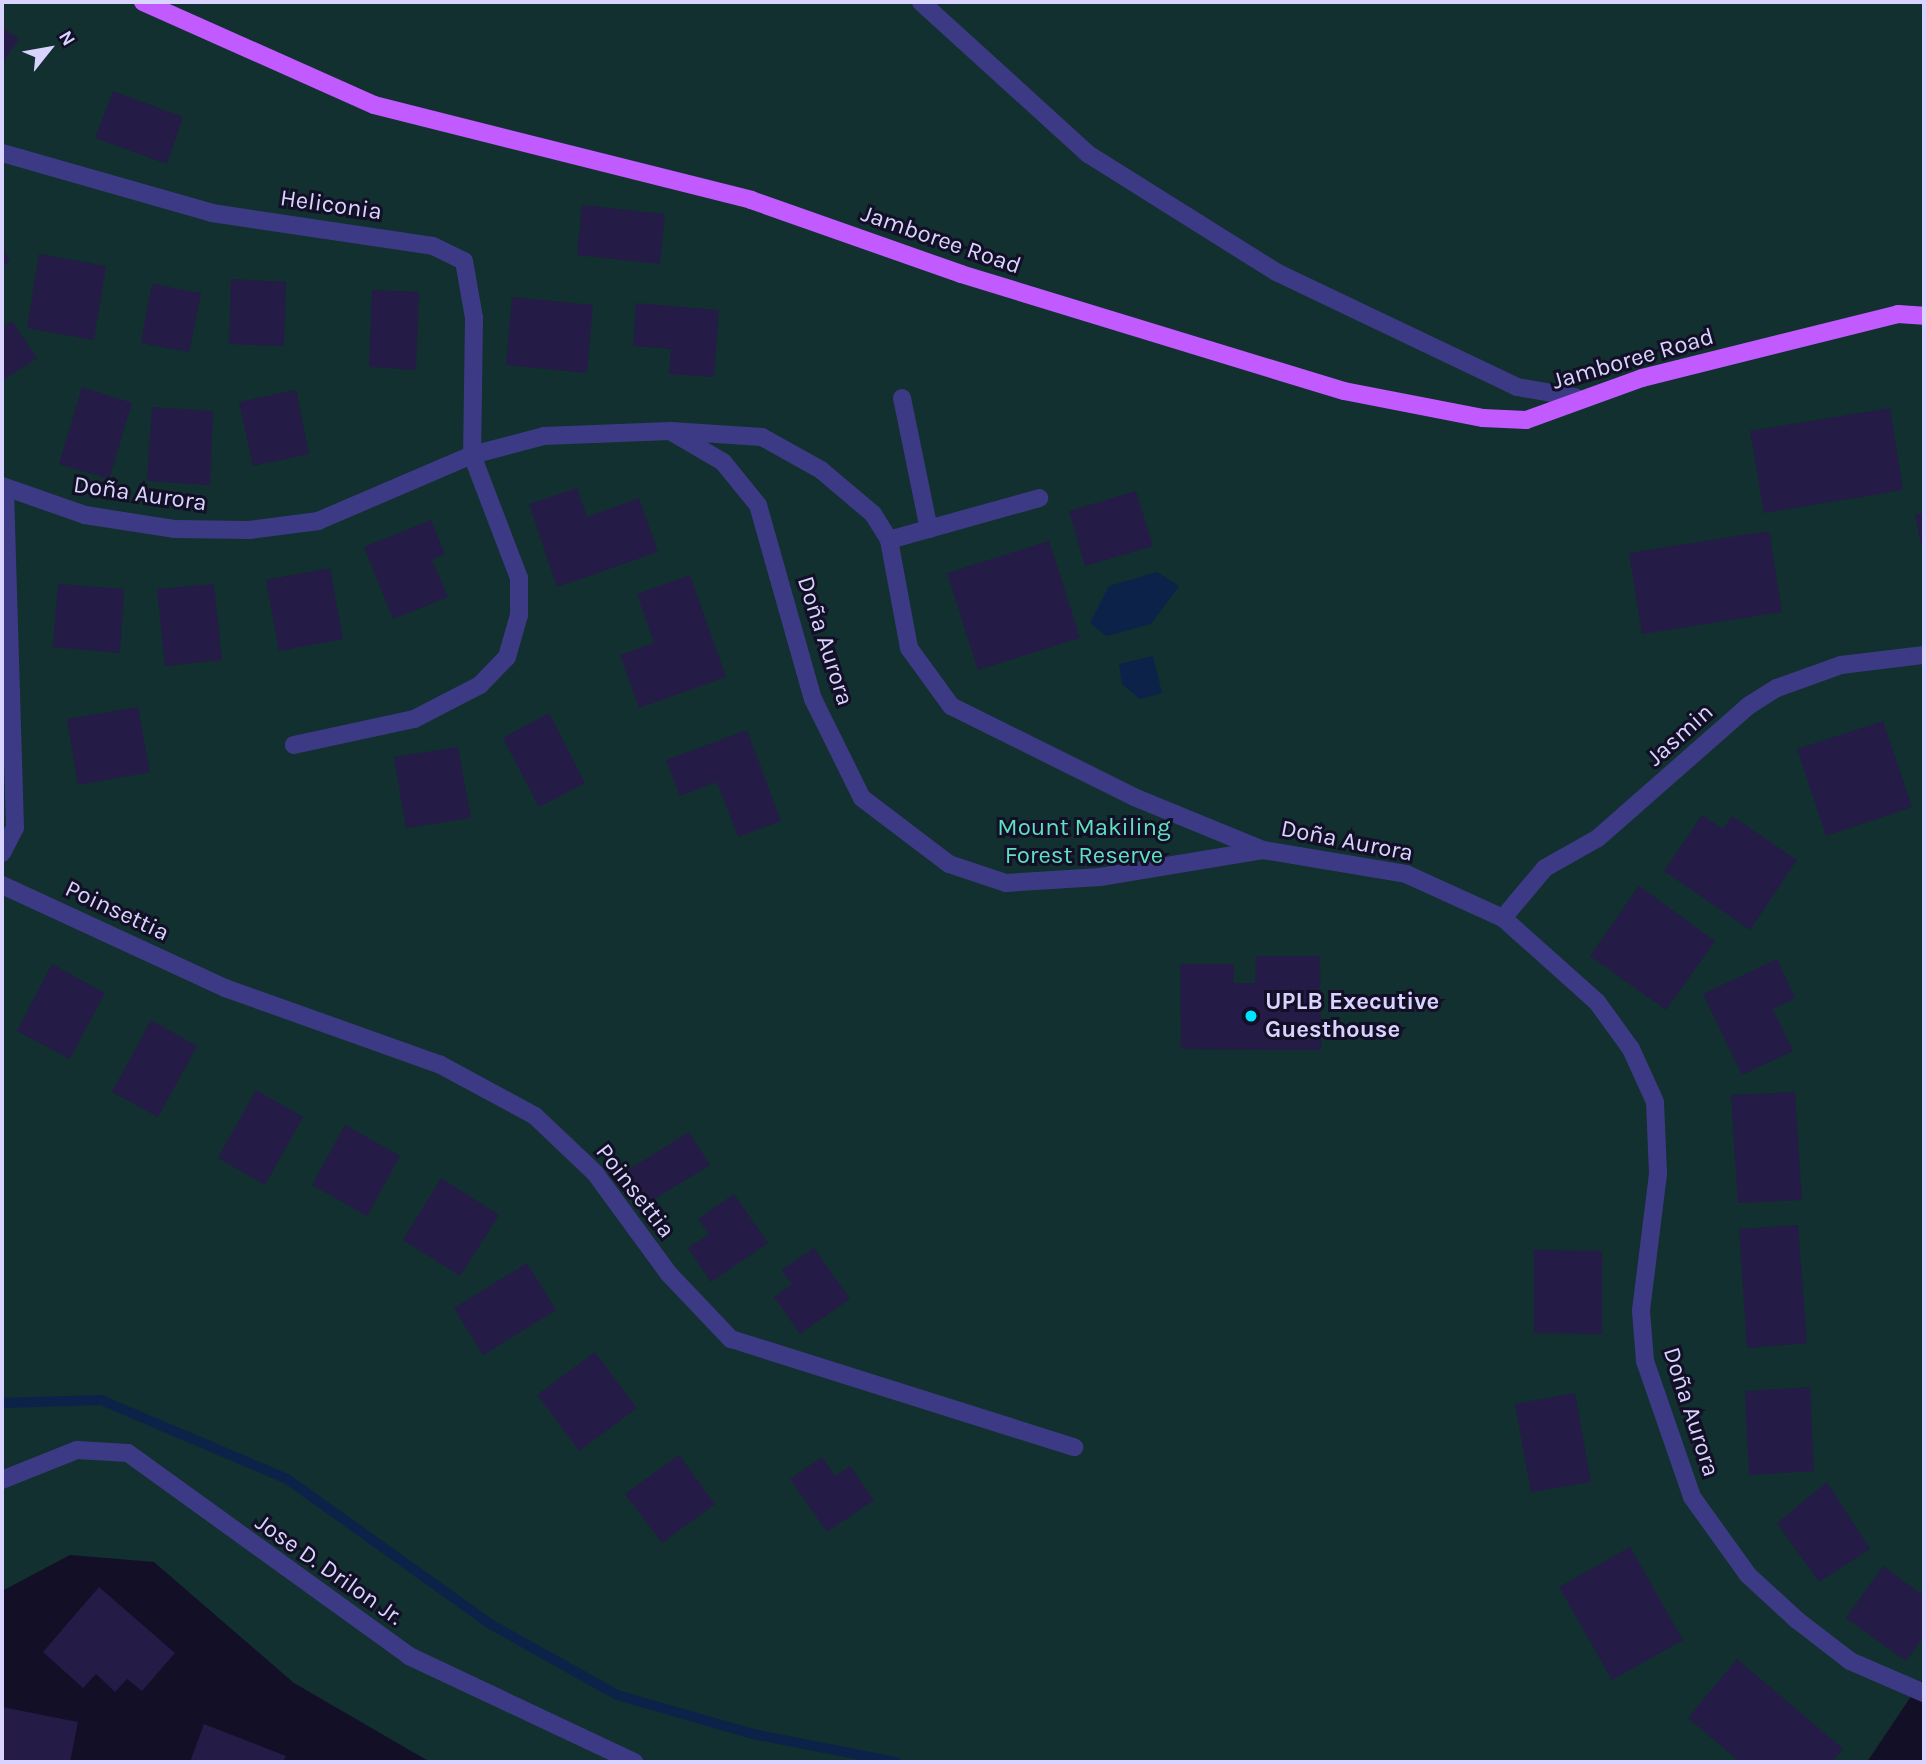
<!DOCTYPE html>
<meta charset="utf-8">
<style>
body{margin:0}
#map{position:relative;width:1926px;height:1764px;overflow:hidden;background:#130f26;font-family:Karla,sans-serif}
div>[style]{position:absolute}
.green>*{inset:0;background:#12302f}
.water>*{inset:0;background:#0c2248}
.stream>*{height:10px;margin:-5px;padding:0 5px;transform-origin:5px;border-radius:5px;background:#0c2248}
.building>*{inset:0;background:#241b47}
.minor>*{height:18px;margin:-9px;padding:0 9px;transform-origin:9px;border-radius:9px;background:#3d3a85}
.major>*{height:18px;margin:-9px;padding:0 9px;transform-origin:9px;border-radius:9px;background:#c25bff}
.dots>*{width:19px;height:19px;translate:-50% -50%;box-sizing:border-box;border:4px solid #130f26;border-radius:50%}
span{translate:-50% -50%;white-space:nowrap;text-align:center;line-height:1.15;-webkit-text-stroke:6px #130f26;paint-order:stroke}
.street-label{font-size:24px;color:#d9d4ff}
.park-label{font-size:24px;color:#5fe0c0}
.poi-label{font-size:24px;color:#d9d4ff;font-weight:700}
.left{translate:0 -50%;text-align:left}
.frame{position:absolute;inset:0;border:4px solid #d9d4ff;pointer-events:none}
.north{position:absolute;left:14px;top:14px;width:70px;height:70px;-webkit-text-stroke:5px #130f26;paint-order:stroke;rotate:59deg;font-size:19px;font-weight:700;line-height:28px;text-align:center;color:#d9d4ff}
.north::after{content:'';display:block;margin:auto;width:24px;height:32px;background:#d9d4ff;clip-path:polygon(50% 0,100% 100%,50% 72%,0 100%)}
</style>
<div id="map">
<div class="green">
<div style="clip-path:polygon(2px 2px,1924px 2px,1924px 1677px,1867px 1762px,430px 1762px,294px 1683px,154px 1562px,70px 1555px,2px 1591px)"></div>
</div>
<div class="water">
<div style="clip-path:polygon(1157px 572px,1179px 586px,1151px 624px,1106px 636px,1090px 623px,1109px 586px)"></div>
<div style="clip-path:polygon(1153px 656px,1162px 693px,1140px 699px,1122px 684px,1119px 664px)"></div>
</div>
<div class="stream">
<div style="left:2px;top:1403px;width:99px;rotate:-1.7deg"></div>
<div style="left:101px;top:1400px;width:202px;rotate:23deg"></div>
<div style="left:287px;top:1479px;width:252px;rotate:35.5deg"></div>
<div style="left:492px;top:1625px;width:143px;rotate:29.2deg"></div>
<div style="left:617px;top:1695px;width:141px;rotate:16deg"></div>
<div style="left:753px;top:1734px;width:146px;rotate:11.1deg"></div>
</div>
<div class="building">
<div style="clip-path:polygon(2px 27px,19px 39px,2px 63px)"></div>
<div style="clip-path:polygon(113px 91px,183px 117px,167px 164px,95px 138px)"></div>
<div style="clip-path:polygon(582px 205px,665px 214px,660px 264px,577px 255px)"></div>
<div style="clip-path:polygon(2px 248px,10px 261px,2px 266px)"></div>
<div style="clip-path:polygon(39px 254px,106px 266px,94px 340px,27px 328px)"></div>
<div style="clip-path:polygon(231px 279px,286px 282px,284px 346px,229px 344px)"></div>
<div style="clip-path:polygon(152px 284px,201px 293px,189px 352px,141px 343px)"></div>
<div style="clip-path:polygon(372px 290px,419px 292px,416px 370px,369px 367px)"></div>
<div style="clip-path:polygon(512px 297px,593px 305px,587px 373px,506px 365px)"></div>
<div style="clip-path:polygon(636px 303px,719px 310px,714px 377px,669px 374px,671px 349px,633px 346px)"></div>
<div style="clip-path:polygon(12px 321px,37px 358px,2px 381px,2px 327px)"></div>
<div style="clip-path:polygon(82px 387px,132px 403px,109px 479px,59px 464px)"></div>
<div style="clip-path:polygon(296px 390px,309px 454px,253px 466px,239px 402px)"></div>
<div style="clip-path:polygon(152px 407px,213px 411px,210px 485px,147px 481px)"></div>
<div style="clip-path:polygon(1890px 408px,1903px 490px,1764px 513px,1750px 431px)"></div>
<div style="clip-path:polygon(577px 488px,587px 517px,639px 498px,658px 552px,557px 587px,529px 504px)"></div>
<div style="clip-path:polygon(1136px 491px,1153px 546px,1085px 566px,1069px 511px)"></div>
<div style="clip-path:polygon(1924px 513px,1924px 553px,1923px 553px,1915px 515px)"></div>
<div style="clip-path:polygon(431px 520px,445px 554px,432px 560px,448px 597px,393px 619px,364px 547px)"></div>
<div style="clip-path:polygon(1769px 531px,1782px 612px,1642px 634px,1629px 553px)"></div>
<div style="clip-path:polygon(1049px 541px,1080px 638px,978px 670px,947px 573px)"></div>
<div style="clip-path:polygon(330px 568px,343px 639px,279px 651px,266px 580px)"></div>
<div style="clip-path:polygon(690px 575px,726px 677px,639px 708px,620px 655px,654px 643px,637px 594px)"></div>
<div style="clip-path:polygon(58px 584px,124px 589px,120px 653px,53px 647px)"></div>
<div style="clip-path:polygon(214px 584px,222px 660px,165px 666px,157px 589px)"></div>
<div style="clip-path:polygon(138px 707px,150px 772px,78px 785px,67px 719px)"></div>
<div style="clip-path:polygon(549px 713px,585px 783px,539px 807px,503px 738px)"></div>
<div style="clip-path:polygon(1883px 721px,1912px 807px,1826px 836px,1797px 749px)"></div>
<div style="clip-path:polygon(747px 730px,781px 821px,738px 837px,717px 782px,680px 796px,666px 760px)"></div>
<div style="clip-path:polygon(458px 747px,471px 818px,406px 828px,394px 757px)"></div>
<div style="clip-path:polygon(1702px 815px,1723px 829px,1732px 816px,1797px 860px,1750px 930px,1664px 871px)"></div>
<div style="clip-path:polygon(1639px 886px,1715px 941px,1666px 1010px,1590px 956px)"></div>
<div style="clip-path:polygon(1256px 956px,1320px 956px,1321px 1050px,1181px 1049px,1180px 964px,1234px 964px,1234px 983px,1255px 983px)"></div>
<div style="clip-path:polygon(1777px 959px,1795px 998px,1773px 1009px,1793px 1051px,1742px 1075px,1703px 994px)"></div>
<div style="clip-path:polygon(52px 964px,105px 993px,70px 1059px,17px 1031px)"></div>
<div style="clip-path:polygon(151px 1020px,197px 1046px,158px 1117px,112px 1092px)"></div>
<div style="clip-path:polygon(256px 1090px,303px 1117px,265px 1185px,218px 1158px)"></div>
<div style="clip-path:polygon(1795px 1092px,1802px 1200px,1738px 1203px,1731px 1095px)"></div>
<div style="clip-path:polygon(345px 1125px,400px 1156px,367px 1216px,312px 1185px)"></div>
<div style="clip-path:polygon(689px 1132px,710px 1165px,648px 1203px,628px 1170px)"></div>
<div style="clip-path:polygon(441px 1178px,499px 1215px,460px 1276px,403px 1240px)"></div>
<div style="clip-path:polygon(734px 1194px,768px 1243px,711px 1282px,688px 1248px,709px 1234px,698px 1219px)"></div>
<div style="clip-path:polygon(1798px 1225px,1807px 1343px,1747px 1348px,1739px 1229px)"></div>
<div style="clip-path:polygon(814px 1248px,850px 1299px,800px 1334px,774px 1297px,792px 1284px,781px 1270px)"></div>
<div style="clip-path:polygon(1534px 1250px,1602px 1251px,1602px 1334px,1534px 1333px)"></div>
<div style="clip-path:polygon(527px 1263px,556px 1310px,483px 1355px,454px 1308px)"></div>
<div style="clip-path:polygon(595px 1352px,637px 1408px,579px 1451px,537px 1395px)"></div>
<div style="clip-path:polygon(1810px 1387px,1814px 1471px,1749px 1475px,1745px 1391px)"></div>
<div style="clip-path:polygon(1575px 1393px,1591px 1482px,1531px 1492px,1515px 1404px)"></div>
<div style="clip-path:polygon(679px 1455px,715px 1504px,662px 1543px,625px 1494px)"></div>
<div style="clip-path:polygon(822px 1457px,835px 1476px,850px 1466px,874px 1500px,827px 1532px,790px 1479px)"></div>
<div style="clip-path:polygon(1827px 1482px,1870px 1549px,1819px 1582px,1777px 1523px)"></div>
<div style="clip-path:polygon(1630px 1547px,1683px 1640px,1612px 1680px,1559px 1587px)"></div>
<div style="clip-path:polygon(1883px 1566px,1924px 1596px,1924px 1636px,1906px 1661px,1846px 1618px)"></div>
<div style="clip-path:polygon(99px 1587px,175px 1653px,142px 1691px,127px 1679px,115px 1692px,96px 1674px,83px 1688px,43px 1652px)"></div>
<div style="clip-path:polygon(1737px 1659px,1843px 1749px,1832px 1762px,1740px 1762px,1688px 1718px)"></div>
<div style="clip-path:polygon(2px 1707px,78px 1722px,70px 1762px,2px 1762px)"></div>
<div style="clip-path:polygon(204px 1724px,286px 1756px,283px 1762px,190px 1762px)"></div>
</div>
<div class="minor">
<div style="left:921px;top:2px;width:226px;rotate:42.3deg"></div>
<div style="left:1088px;top:154px;width:222px;rotate:32.1deg"></div>
<div style="left:1276px;top:272px;width:267px;rotate:25.5deg"></div>
<div style="left:1517px;top:387px;width:59px;rotate:9.8deg"></div>
<div style="left:2px;top:153px;width:218px;rotate:15.9deg"></div>
<div style="left:212px;top:213px;width:223px;rotate:8.5deg"></div>
<div style="left:433px;top:246px;width:34px;rotate:26deg"></div>
<div style="left:464px;top:261px;width:58px;rotate:80deg"></div>
<div style="left:474px;top:318px;width:137px;rotate:90.8deg"></div>
<div style="left:472px;top:455px;width:132px;rotate:69.1deg"></div>
<div style="left:519px;top:578px;width:37px;rotate:90deg"></div>
<div style="left:519px;top:615px;width:44px;rotate:105.9deg"></div>
<div style="left:507px;top:657px;width:39px;rotate:134deg"></div>
<div style="left:480px;top:685px;width:74px;rotate:152.7deg"></div>
<div style="left:414px;top:719px;width:123px;rotate:167.8deg"></div>
<div style="left:902px;top:398px;width:134px;rotate:78.4deg"></div>
<div style="left:671px;top:431px;width:91px;rotate:3.8deg"></div>
<div style="left:762px;top:437px;width:68px;rotate:29.2deg"></div>
<div style="left:821px;top:470px;width:68px;rotate:40.2deg"></div>
<div style="left:873px;top:514px;width:31px;rotate:58deg"></div>
<div style="left:889px;top:540px;width:110px;rotate:79.5deg"></div>
<div style="left:909px;top:648px;width:72px;rotate:54.1deg"></div>
<div style="left:951px;top:706px;width:204px;rotate:26.4deg"></div>
<div style="left:1134px;top:797px;width:139px;rotate:22.3deg"></div>
<div style="left:2px;top:486px;width:88px;rotate:19.3deg"></div>
<div style="left:85px;top:515px;width:90px;rotate:8.9deg"></div>
<div style="left:174px;top:529px;width:75px;rotate:0.8deg"></div>
<div style="left:249px;top:530px;width:70px;rotate:-7.4deg"></div>
<div style="left:318px;top:521px;width:168px;rotate:-23.2deg"></div>
<div style="left:472px;top:455px;width:74px;rotate:-14.8deg"></div>
<div style="left:544px;top:436px;width:126px;rotate:-2.3deg"></div>
<div style="left:670px;top:431px;width:61px;rotate:30.3deg"></div>
<div style="left:723px;top:462px;width:55px;rotate:50.9deg"></div>
<div style="left:758px;top:505px;width:202px;rotate:74.2deg"></div>
<div style="left:813px;top:699px;width:110px;rotate:63.7deg"></div>
<div style="left:862px;top:798px;width:109px;rotate:37.2deg"></div>
<div style="left:949px;top:864px;width:60px;rotate:18.4deg"></div>
<div style="left:1006px;top:883px;width:94px;rotate:-3.7deg"></div>
<div style="left:1100px;top:877px;width:165px;rotate:-9.4deg"></div>
<div style="left:1263px;top:850px;width:145px;rotate:9.5deg"></div>
<div style="left:1406px;top:874px;width:107px;rotate:24.4deg"></div>
<div style="left:1503px;top:918px;width:126px;rotate:41.8deg"></div>
<div style="left:1597px;top:1002px;width:58px;rotate:54.1deg"></div>
<div style="left:1631px;top:1049px;width:58px;rotate:65.6deg"></div>
<div style="left:1655px;top:1102px;width:72px;rotate:87.6deg"></div>
<div style="left:1658px;top:1174px;width:138px;rotate:97.1deg"></div>
<div style="left:1641px;top:1311px;width:50px;rotate:85.4deg"></div>
<div style="left:1645px;top:1361px;width:144px;rotate:70.9deg"></div>
<div style="left:1692px;top:1497px;width:96px;rotate:54.3deg"></div>
<div style="left:1748px;top:1575px;width:67px;rotate:42.6deg"></div>
<div style="left:1797px;top:1620px;width:67px;rotate:37.7deg"></div>
<div style="left:1850px;top:1661px;width:81px;rotate:23.4deg"></div>
<div style="left:889px;top:540px;width:156px;rotate:-15.6deg"></div>
<div style="left:2px;top:853px;width:28px;rotate:-63deg"></div>
<div style="left:15px;top:828px;width:337px;rotate:-91.7deg"></div>
<div style="left:2px;top:885px;width:246px;rotate:24.8deg"></div>
<div style="left:225px;top:988px;width:227px;rotate:19.6deg"></div>
<div style="left:439px;top:1064px;width:109px;rotate:28.4deg"></div>
<div style="left:535px;top:1116px;width:83px;rotate:43.5deg"></div>
<div style="left:595px;top:1173px;width:125px;rotate:53.8deg"></div>
<div style="left:669px;top:1274px;width:90px;rotate:46.4deg"></div>
<div style="left:731px;top:1339px;width:360px;rotate:17.5deg"></div>
<div style="left:1503px;top:918px;width:65px;rotate:-50deg"></div>
<div style="left:1545px;top:868px;width:61px;rotate:-29.5deg"></div>
<div style="left:1598px;top:838px;width:200px;rotate:-41.3deg"></div>
<div style="left:1748px;top:706px;width:34px;rotate:-32deg"></div>
<div style="left:1777px;top:688px;width:68px;rotate:-19.8deg"></div>
<div style="left:1841px;top:665px;width:84px;rotate:-6.9deg"></div>
<div style="left:2px;top:1480px;width:81px;rotate:-21.8deg"></div>
<div style="left:77px;top:1450px;width:51px;rotate:3.4deg"></div>
<div style="left:128px;top:1453px;width:347px;rotate:35.8deg"></div>
<div style="left:409px;top:1656px;width:249px;rotate:25.2deg"></div>
</div>
<div class="major">
<div style="left:143px;top:2px;width:253px;rotate:24deg"></div>
<div style="left:374px;top:105px;width:389px;rotate:14.1deg"></div>
<div style="left:751px;top:200px;width:223px;rotate:19.4deg"></div>
<div style="left:961px;top:274px;width:400px;rotate:17deg"></div>
<div style="left:1344px;top:391px;width:142px;rotate:11deg"></div>
<div style="left:1483px;top:418px;width:43px;rotate:2.7deg"></div>
<div style="left:1526px;top:420px;width:123px;rotate:-19.9deg"></div>
<div style="left:1642px;top:378px;width:264px;rotate:-14deg"></div>
<div style="left:1898px;top:314px;width:26px;rotate:4deg"></div>
</div>
<div class="dots">
<div style="left:1251px;top:1016px;background:#00e5ff"></div>
</div>
<div class="street-label">
<span style="left:331px;top:205px;rotate:8deg">Heliconia</span>
<span style="left:941px;top:240px;rotate:19deg">Jamboree Road</span>
<span style="left:1633px;top:359px;rotate:-16deg">Jamboree Road</span>
<span style="left:140px;top:494px;rotate:8deg">Doña Aurora</span>
<span style="left:825px;top:641px;rotate:72deg">Doña Aurora</span>
<span style="left:1680px;top:735px;rotate:-42deg">Jasmin</span>
<span style="left:1347px;top:841px;rotate:11deg">Doña Aurora</span>
<span style="left:117px;top:911px;rotate:25deg">Poinsettia</span>
<span style="left:635px;top:1191px;rotate:52deg">Poinsettia</span>
<span style="left:1691px;top:1412px;rotate:72deg">Doña Aurora</span>
<span style="left:329px;top:1570px;rotate:35deg">Jose D. Drilon Jr.</span>
</div>
<div class="park-label">
<span style="left:1084px;top:842px">Mount Makiling<br>Forest Reserve</span>
</div>
<div class="poi-label">
<span class="left" style="left:1265px;top:1016px">UPLB Executive<br>Guesthouse</span>
</div>
<div class="frame"></div>
<div class="north">N</div>
</div>
